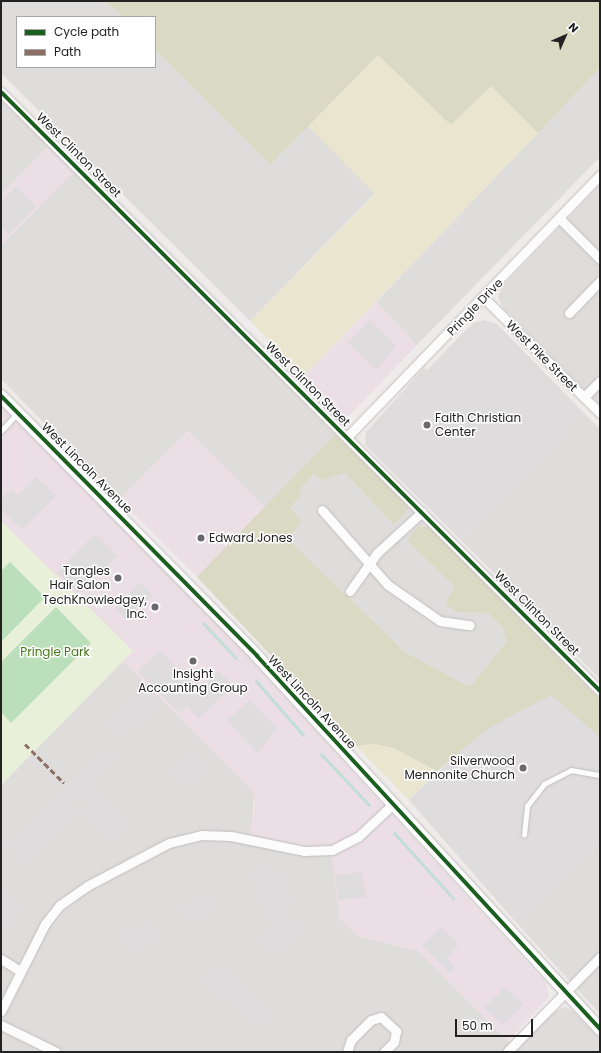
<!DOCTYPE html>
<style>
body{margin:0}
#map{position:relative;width:601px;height:1053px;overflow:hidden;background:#f0ebeb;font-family:Poppins,sans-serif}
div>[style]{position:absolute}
.residential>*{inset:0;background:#dfdcdc}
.commercial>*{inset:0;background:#ebdee4}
.religious>*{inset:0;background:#dedcdc}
.grass>*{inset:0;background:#e9e5ce}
.forest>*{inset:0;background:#d9d9c4}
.park>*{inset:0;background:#e8f0da}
.pitch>*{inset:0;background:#bcdfbb}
.stream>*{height:3px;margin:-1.5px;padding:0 1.5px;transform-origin:1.5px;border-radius:1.5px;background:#c3ded4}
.roads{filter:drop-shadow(0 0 1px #c0bebe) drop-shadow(0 0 1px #c0bebe)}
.service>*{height:4.5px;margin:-2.25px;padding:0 2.25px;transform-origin:2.25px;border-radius:2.25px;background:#fdfcfc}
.minor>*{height:9px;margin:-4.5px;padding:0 4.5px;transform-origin:4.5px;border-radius:4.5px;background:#fdfcfc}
.tertiary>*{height:12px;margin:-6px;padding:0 6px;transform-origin:6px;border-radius:6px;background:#fdfcfc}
.quiet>*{height:3px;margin-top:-1.5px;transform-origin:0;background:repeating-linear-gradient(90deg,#8d6e63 0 6px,transparent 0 9px)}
.cycleway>*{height:4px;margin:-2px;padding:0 2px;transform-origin:2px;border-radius:2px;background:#1b5e20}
.dots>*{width:11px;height:11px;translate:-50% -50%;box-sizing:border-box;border:2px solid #fff;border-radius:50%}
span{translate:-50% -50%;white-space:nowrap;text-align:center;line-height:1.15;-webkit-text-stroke:3px #fff;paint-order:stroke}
.street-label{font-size:12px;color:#222}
.poi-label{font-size:12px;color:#222}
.left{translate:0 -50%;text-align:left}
.right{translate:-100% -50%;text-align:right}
.park-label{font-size:12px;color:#48751a}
.frame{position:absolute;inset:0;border:2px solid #222;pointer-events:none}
.legend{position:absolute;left:16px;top:16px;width:140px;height:52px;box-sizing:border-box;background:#fff;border:1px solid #a7a7a7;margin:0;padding:5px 7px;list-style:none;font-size:12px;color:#222}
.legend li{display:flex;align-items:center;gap:8px;height:20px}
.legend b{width:20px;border:1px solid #a7a7a7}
.north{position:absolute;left:545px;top:16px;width:40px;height:40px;-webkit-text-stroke:3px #fff;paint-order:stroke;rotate:45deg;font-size:11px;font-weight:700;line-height:16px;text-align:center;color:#222}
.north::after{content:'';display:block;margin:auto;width:14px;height:18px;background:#222;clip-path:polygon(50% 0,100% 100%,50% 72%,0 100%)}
.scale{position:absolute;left:455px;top:1019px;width:78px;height:18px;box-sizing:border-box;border:2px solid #222;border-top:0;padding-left:5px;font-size:12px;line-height:14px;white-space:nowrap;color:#222;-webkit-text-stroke:3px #fff;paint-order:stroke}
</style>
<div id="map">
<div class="residential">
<div style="clip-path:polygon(1px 1px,106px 1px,122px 17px,17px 17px,17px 67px,155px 67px,155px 50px,270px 165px,308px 126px,375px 193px,250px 321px,1px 73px)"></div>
<div style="clip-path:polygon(600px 68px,600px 157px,417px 345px,376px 302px)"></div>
<div style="clip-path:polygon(1px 100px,48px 146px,1px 195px)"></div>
<div style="clip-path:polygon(74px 172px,335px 434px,265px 507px,188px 431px,119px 499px,1px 379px,1px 245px)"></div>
<div style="clip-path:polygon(600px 185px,600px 405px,503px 308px,498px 297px,503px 286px)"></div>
<div style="clip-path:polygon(585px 414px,600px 429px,600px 679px,461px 540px)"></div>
<div style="clip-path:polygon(345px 473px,394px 525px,410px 508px,428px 526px,423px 525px,407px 541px,455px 587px,457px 612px,488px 613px,502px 627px,507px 641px,470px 687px,405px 652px,288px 539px,302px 521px,290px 508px,301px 495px,298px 490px,314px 474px,322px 480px)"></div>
<div style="clip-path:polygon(123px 661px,246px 784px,254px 794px,252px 824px,332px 850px,357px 936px,418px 951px,513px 1046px,552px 1013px,565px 1007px,574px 1012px,600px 1038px,600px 1052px,1px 1052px,1px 785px)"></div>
<div style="clip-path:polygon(600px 844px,600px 1014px,520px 927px)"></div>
</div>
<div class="commercial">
<div style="clip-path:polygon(48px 146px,74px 172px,1px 245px,1px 195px)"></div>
<div style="clip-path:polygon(376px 302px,417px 345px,347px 418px,304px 376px)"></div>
<div style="clip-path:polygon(1px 406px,230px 637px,546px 983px,549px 997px,508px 1041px,418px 951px,357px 936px,339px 918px,331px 850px,323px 852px,248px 839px,255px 807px,254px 794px,246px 784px,123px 661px,132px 651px,1px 521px)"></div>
<div style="clip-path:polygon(188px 431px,265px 507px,197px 577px,119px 499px)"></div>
</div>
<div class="religious">
<div style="clip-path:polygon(16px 186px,36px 206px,9px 234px,1px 226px,1px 202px)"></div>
<div style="clip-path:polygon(369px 320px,396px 346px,376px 370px,348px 343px)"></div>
<div style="clip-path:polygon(484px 320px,497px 324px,585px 414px,461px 540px,365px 445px,366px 432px,424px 368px,427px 370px,473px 323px)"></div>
<div style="clip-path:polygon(36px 477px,56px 496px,22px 530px,1px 509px,1px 497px,12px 490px,17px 496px)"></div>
<div style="clip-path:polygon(95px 534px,117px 556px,79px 594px,57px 572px)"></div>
<div style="clip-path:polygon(140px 582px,152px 595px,127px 620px,115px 608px)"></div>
<div style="clip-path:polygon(160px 650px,199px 690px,219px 671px,233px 686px,199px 719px,187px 706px,179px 713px,138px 671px)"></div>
<div style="clip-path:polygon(557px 656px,600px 699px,600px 844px,520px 927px,409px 800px)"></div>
<div style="clip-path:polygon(141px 687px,160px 705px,131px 735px,127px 731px,109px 733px,102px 727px)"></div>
<div style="clip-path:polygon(250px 701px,277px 728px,258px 753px,226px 720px)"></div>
<div style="clip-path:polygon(105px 744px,118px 757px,87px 790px,90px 792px,96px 786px,135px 825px,110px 842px,80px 811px,86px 804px,79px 798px,72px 805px,78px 812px,25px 867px,4px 847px)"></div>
<div style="clip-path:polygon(193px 748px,213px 768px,189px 791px,168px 772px)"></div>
<div style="clip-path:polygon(259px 866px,276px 876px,283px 875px,293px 906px,284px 909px,286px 917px,295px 913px,309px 926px,276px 959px,255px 939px,268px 927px,275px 932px,278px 928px,275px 924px,268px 926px,251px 869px)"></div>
<div style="clip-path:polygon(361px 872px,366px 897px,338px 900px,335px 876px)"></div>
<div style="clip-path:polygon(205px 889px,217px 912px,185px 928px,174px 905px)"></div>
<div style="clip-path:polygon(4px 892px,22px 910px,9px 930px,1px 922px)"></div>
<div style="clip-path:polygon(149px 918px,161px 941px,129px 957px,118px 934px)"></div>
<div style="clip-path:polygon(441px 927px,459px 944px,446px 958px,455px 968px,450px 973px,422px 946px)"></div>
<div style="clip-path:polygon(227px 965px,275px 1012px,263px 1025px,258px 1022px,253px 1027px,229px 1003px,197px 982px,207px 968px,217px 970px)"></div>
<div style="clip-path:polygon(505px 987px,523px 1004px,502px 1025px,484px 1008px)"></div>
</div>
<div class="grass">
<div style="clip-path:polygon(378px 55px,451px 125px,491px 86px,538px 133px,304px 376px,250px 321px,375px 194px,308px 126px)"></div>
<div style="clip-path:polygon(375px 744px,393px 748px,437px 771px,409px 800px,356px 746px)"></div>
</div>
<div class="forest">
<div style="clip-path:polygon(106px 1px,600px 1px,600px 68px,538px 133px,491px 86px,451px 125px,378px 55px,270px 165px,155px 50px,155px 17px,122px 17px)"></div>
<div style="clip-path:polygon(335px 434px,410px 508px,394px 525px,345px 473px,322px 480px,314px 474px,299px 490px,301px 495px,290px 508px,302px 521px,288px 539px,405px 652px,470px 687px,507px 641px,502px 627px,488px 613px,457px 612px,445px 604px,455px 587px,407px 541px,417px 527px,428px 526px,600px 699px,600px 737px,551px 695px,487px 729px,437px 771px,393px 748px,375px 744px,356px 746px,197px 577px)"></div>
</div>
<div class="park">
<div style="clip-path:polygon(1px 521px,133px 651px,1px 785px)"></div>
</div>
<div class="pitch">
<div style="clip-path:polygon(10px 562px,45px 597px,1px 642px,1px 571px)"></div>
<div style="clip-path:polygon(56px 607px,91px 643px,11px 723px,1px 712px,1px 662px)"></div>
</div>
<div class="stream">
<div style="left:203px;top:623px;width:48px;rotate:46.7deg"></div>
<div style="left:256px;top:681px;width:72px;rotate:49deg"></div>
<div style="left:321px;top:754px;width:70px;rotate:46.7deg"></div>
<div style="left:394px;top:833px;width:88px;rotate:47.8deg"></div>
</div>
<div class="roads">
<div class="service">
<div style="left:1px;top:431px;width:25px;rotate:-47deg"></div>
<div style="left:524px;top:835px;width:29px;rotate:-84deg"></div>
<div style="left:527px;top:806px;width:28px;rotate:-52deg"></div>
<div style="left:544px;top:784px;width:30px;rotate:-27deg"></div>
<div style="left:571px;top:770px;width:28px;rotate:10deg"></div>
</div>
<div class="minor">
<div style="left:1px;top:92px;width:847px;rotate:45deg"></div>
<div style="left:559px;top:218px;width:58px;rotate:45deg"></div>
<div style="left:484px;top:298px;width:163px;rotate:44.8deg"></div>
<div style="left:569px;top:313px;width:45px;rotate:-45.9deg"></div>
<div style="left:584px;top:397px;width:23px;rotate:-45deg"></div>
<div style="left:347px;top:437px;width:364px;rotate:-46deg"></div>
<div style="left:322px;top:510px;width:100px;rotate:48.7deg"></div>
<div style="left:388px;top:585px;width:63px;rotate:34.7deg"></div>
<div style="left:440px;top:621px;width:30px;rotate:8deg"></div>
<div style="left:350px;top:591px;width:47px;rotate:-54.6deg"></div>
<div style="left:377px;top:553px;width:61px;rotate:-42.3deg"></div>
<div style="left:1px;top:959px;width:22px;rotate:32deg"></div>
<div style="left:1px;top:1011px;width:97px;rotate:-63.2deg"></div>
<div style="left:45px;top:924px;width:24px;rotate:-52deg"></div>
<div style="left:60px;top:905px;width:33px;rotate:-35deg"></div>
<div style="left:87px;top:886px;width:93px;rotate:-27.7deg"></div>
<div style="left:169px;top:843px;width:34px;rotate:-14deg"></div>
<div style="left:202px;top:835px;width:29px;rotate:2deg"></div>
<div style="left:231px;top:836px;width:75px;rotate:11.6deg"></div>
<div style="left:304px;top:851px;width:28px;rotate:-2deg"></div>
<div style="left:332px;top:850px;width:30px;rotate:-27deg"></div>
<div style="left:359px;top:836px;width:47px;rotate:-43.3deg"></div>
<div style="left:1px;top:1025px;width:61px;rotate:26.1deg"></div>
<div style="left:347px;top:1052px;width:13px;rotate:-72deg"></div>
<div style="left:351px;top:1040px;width:28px;rotate:-45deg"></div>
<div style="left:371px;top:1020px;width:10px;rotate:-17deg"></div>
<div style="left:381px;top:1017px;width:21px;rotate:43deg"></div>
<div style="left:396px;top:1031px;width:11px;rotate:100deg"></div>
<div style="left:394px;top:1042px;width:14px;rotate:135deg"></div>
<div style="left:507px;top:1052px;width:133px;rotate:-45.6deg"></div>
</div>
<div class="tertiary">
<div style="left:1px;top:396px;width:365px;rotate:45.4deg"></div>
<div style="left:257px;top:656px;width:507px;rotate:47.4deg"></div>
</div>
</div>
<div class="quiet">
<div style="left:25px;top:744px;width:55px;rotate:45deg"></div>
</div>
<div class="cycleway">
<div style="left:1px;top:92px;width:847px;rotate:45deg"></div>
<div style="left:1px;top:396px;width:365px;rotate:45.4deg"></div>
<div style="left:257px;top:656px;width:507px;rotate:47.4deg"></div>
</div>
<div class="dots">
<div style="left:427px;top:425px;background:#6a6868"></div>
<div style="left:201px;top:538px;background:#6a6868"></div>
<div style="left:118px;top:578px;background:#6a6868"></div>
<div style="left:155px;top:607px;background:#6a6868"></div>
<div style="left:193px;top:661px;background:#6a6868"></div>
<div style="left:523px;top:768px;background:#6a6868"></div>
</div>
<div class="street-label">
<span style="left:79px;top:155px;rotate:45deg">West Clinton Street</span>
<span style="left:475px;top:307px;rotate:-46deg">Pringle Drive</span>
<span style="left:542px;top:356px;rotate:45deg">West Pike Street</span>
<span style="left:308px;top:384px;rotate:45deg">West Clinton Street</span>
<span style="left:87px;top:468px;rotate:45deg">West Lincoln Avenue</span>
<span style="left:537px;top:613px;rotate:45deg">West Clinton Street</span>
<span style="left:312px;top:702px;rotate:47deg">West Lincoln Avenue</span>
</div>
<div class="poi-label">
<span class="left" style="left:435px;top:425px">Faith Christian<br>Center</span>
<span class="left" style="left:209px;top:538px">Edward Jones</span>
<span class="right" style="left:110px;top:578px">Tangles<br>Hair Salon</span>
<span class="right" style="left:147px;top:607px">TechKnowledgey,<br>Inc.</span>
<span style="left:193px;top:681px">Insight<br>Accounting Group</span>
<span class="right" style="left:515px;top:768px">Silverwood<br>Mennonite Church</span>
</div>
<div class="park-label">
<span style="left:55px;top:652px">Pringle Park</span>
</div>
<div class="frame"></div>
<ul class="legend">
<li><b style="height:5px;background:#1b5e20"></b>Cycle path</li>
<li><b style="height:5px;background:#8d6e63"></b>Path</li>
</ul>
<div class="north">N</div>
<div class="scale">50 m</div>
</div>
